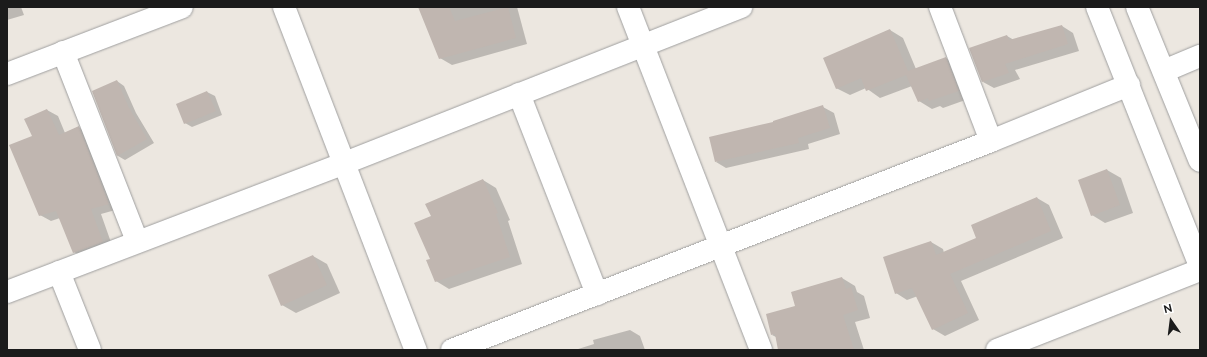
<!DOCTYPE html>
<style>
body{margin:0}
#map{position:relative;width:1207px;height:357px;overflow:hidden;background:#ece7e0;font-family:Raleway,sans-serif}
div>[style]{position:absolute}
.shadow>*{inset:0;background:#0003}
.building>*{inset:0;background:#c0b6b0}
.roads{filter:drop-shadow(0 0 1px #9f9f9f) drop-shadow(0 0 1px #9f9f9f)}
.minor>*{height:22px;margin:-11px;padding:0 11px;transform-origin:11px;border-radius:11px;background:#fff}
span{translate:-50% -50%;white-space:nowrap;text-align:center;line-height:1.15;-webkit-text-stroke:3px #fff;paint-order:stroke}
.frame{position:absolute;inset:0;border:8px solid #1b1b1b;pointer-events:none}
.north{position:absolute;left:1151px;top:301px;width:40px;height:40px;-webkit-text-stroke:3px #fff;paint-order:stroke;rotate:346deg;font-size:11px;font-weight:700;line-height:16px;text-align:center;color:#1b1b1b}
.north::after{content:'';display:block;margin:auto;width:14px;height:18px;background:#1b1b1b;clip-path:polygon(50% 0,100% 100%,50% 72%,0 100%)}
</style>
<div id="map">
<div class="shadow">
<div style="clip-path:polygon(7px 7px,21px 7px,24px 15px,7px 20px)"></div>
<div style="clip-path:polygon(419px 7px,517px 7px,527px 44px,452px 65px,440px 58px)"></div>
<div style="clip-path:polygon(1062px 26px,1073px 33px,1079px 51px,1015px 70px,1020px 79px,994px 88px,983px 82px,1007px 36px,1014px 40px)"></div>
<div style="clip-path:polygon(890px 30px,903px 38px,916px 69px,946px 58px,959px 66px,971px 98px,943px 108px,940px 106px,932px 109px,919px 101px,912px 86px,880px 98px,866px 88px,850px 95px,836px 88px)"></div>
<div style="clip-path:polygon(117px 81px,124px 86px,136px 113px,154px 143px,125px 160px,118px 156px,93px 92px)"></div>
<div style="clip-path:polygon(207px 92px,215px 96px,222px 115px,192px 127px,185px 123px)"></div>
<div style="clip-path:polygon(823px 107px,834px 113px,840px 134px,808px 144px,809px 149px,726px 168px,716px 162px,775px 123px)"></div>
<div style="clip-path:polygon(47px 110px,58px 116px,65px 133px,78px 127px,89px 133px,119px 209px,101px 214px,113px 248px,84px 258px,74px 252px,60px 218px,51px 221px,40px 215px,33px 136px)"></div>
<div style="clip-path:polygon(1107px 170px,1121px 178px,1133px 213px,1105px 223px,1092px 215px)"></div>
<div style="clip-path:polygon(483px 180px,496px 188px,510px 220px,508px 221px,522px 264px,449px 289px,436px 281px,431px 260px,432px 217px)"></div>
<div style="clip-path:polygon(1037px 198px,1049px 205px,1063px 238px,961px 281px,979px 320px,945px 336px,933px 329px,918px 296px,907px 300px,896px 293px,931px 242px,943px 249px,944px 253px,978px 239px)"></div>
<div style="clip-path:polygon(313px 256px,327px 264px,340px 293px,296px 313px,282px 305px)"></div>
<div style="clip-path:polygon(842px 278px,855px 286px,857px 292px,864px 296px,870px 318px,855px 322px,864px 350px,779px 350px,776px 337px,772px 335px)"></div>
<div style="clip-path:polygon(630px 330px,640px 336px,645px 350px,575px 350px,594px 344px,593px 340px)"></div>
</div>
<div class="building">
<div style="clip-path:polygon(418px 7px,449px 7px,455px 21px,508px 7px,516px 38px,439px 59px)"></div>
<div style="clip-path:polygon(1062px 25px,1068px 44px,1005px 64px,1009px 73px,982px 82px,969px 48px,1007px 35px,1009px 40px)"></div>
<div style="clip-path:polygon(890px 29px,908px 71px,946px 57px,959px 91px,929px 101px,928px 98px,918px 102px,906px 75px,866px 91px,861px 78px,836px 89px,823px 58px)"></div>
<div style="clip-path:polygon(117px 80px,129px 108px,147px 139px,117px 156px,92px 91px)"></div>
<div style="clip-path:polygon(207px 91px,216px 111px,184px 124px,176px 104px)"></div>
<div style="clip-path:polygon(823px 105px,830px 128px,798px 138px,799px 143px,715px 162px,709px 137px,773px 122px,773px 121px)"></div>
<div style="clip-path:polygon(47px 109px,59px 135px,79px 126px,109px 204px,91px 209px,103px 242px,73px 253px,56px 211px,39px 216px,9px 145px,32px 136px,24px 119px)"></div>
<div style="clip-path:polygon(1107px 169px,1120px 205px,1091px 216px,1078px 180px)"></div>
<div style="clip-path:polygon(483px 179px,498px 213px,496px 214px,510px 257px,435px 282px,426px 260px,430px 259px,414px 223px,431px 216px,425px 204px)"></div>
<div style="clip-path:polygon(1037px 197px,1051px 231px,950px 274px,968px 313px,932px 330px,912px 288px,895px 294px,883px 257px,931px 241px,936px 255px,976px 238px,971px 225px)"></div>
<div style="clip-path:polygon(313px 255px,327px 285px,281px 306px,268px 275px)"></div>
<div style="clip-path:polygon(842px 277px,846px 289px,851px 287px,858px 310px,843px 315px,854px 350px,778px 350px,775px 334px,771px 335px,766px 314px,795px 306px,791px 292px)"></div>
</div>
<div class="roads">
<div class="minor">
<div style="left:284px;top:7px;width:368px;rotate:69deg"></div>
<div style="left:628px;top:7px;width:368px;rotate:68.8deg"></div>
<div style="left:940px;top:7px;width:143px;rotate:69.2deg"></div>
<div style="left:1097px;top:7px;width:279px;rotate:68.3deg"></div>
<div style="left:1137px;top:7px;width:166px;rotate:67.8deg"></div>
<div style="left:63px;top:52px;width:203px;rotate:68.6deg"></div>
<div style="left:1164px;top:71px;width:39px;rotate:-23deg"></div>
<div style="left:7px;top:74px;width:187px;rotate:-20.9deg"></div>
<div style="left:519px;top:94px;width:215px;rotate:68.7deg"></div>
<div style="left:59px;top:272px;width:84px;rotate:68.3deg"></div>
<div style="left:7px;top:292px;width:362px;rotate:-20.9deg"></div>
<div style="left:345px;top:163px;width:426px;rotate:-21.5deg"></div>
<div style="left:452px;top:350px;width:578px;rotate:-21.19deg"></div>
<div style="left:991px;top:141px;width:149px;rotate:-22.1deg"></div>
<div style="left:997px;top:350px;width:218px;rotate:-21.5deg"></div>
</div>
</div>
<div class="frame"></div>
<div class="north">N</div>
</div>
